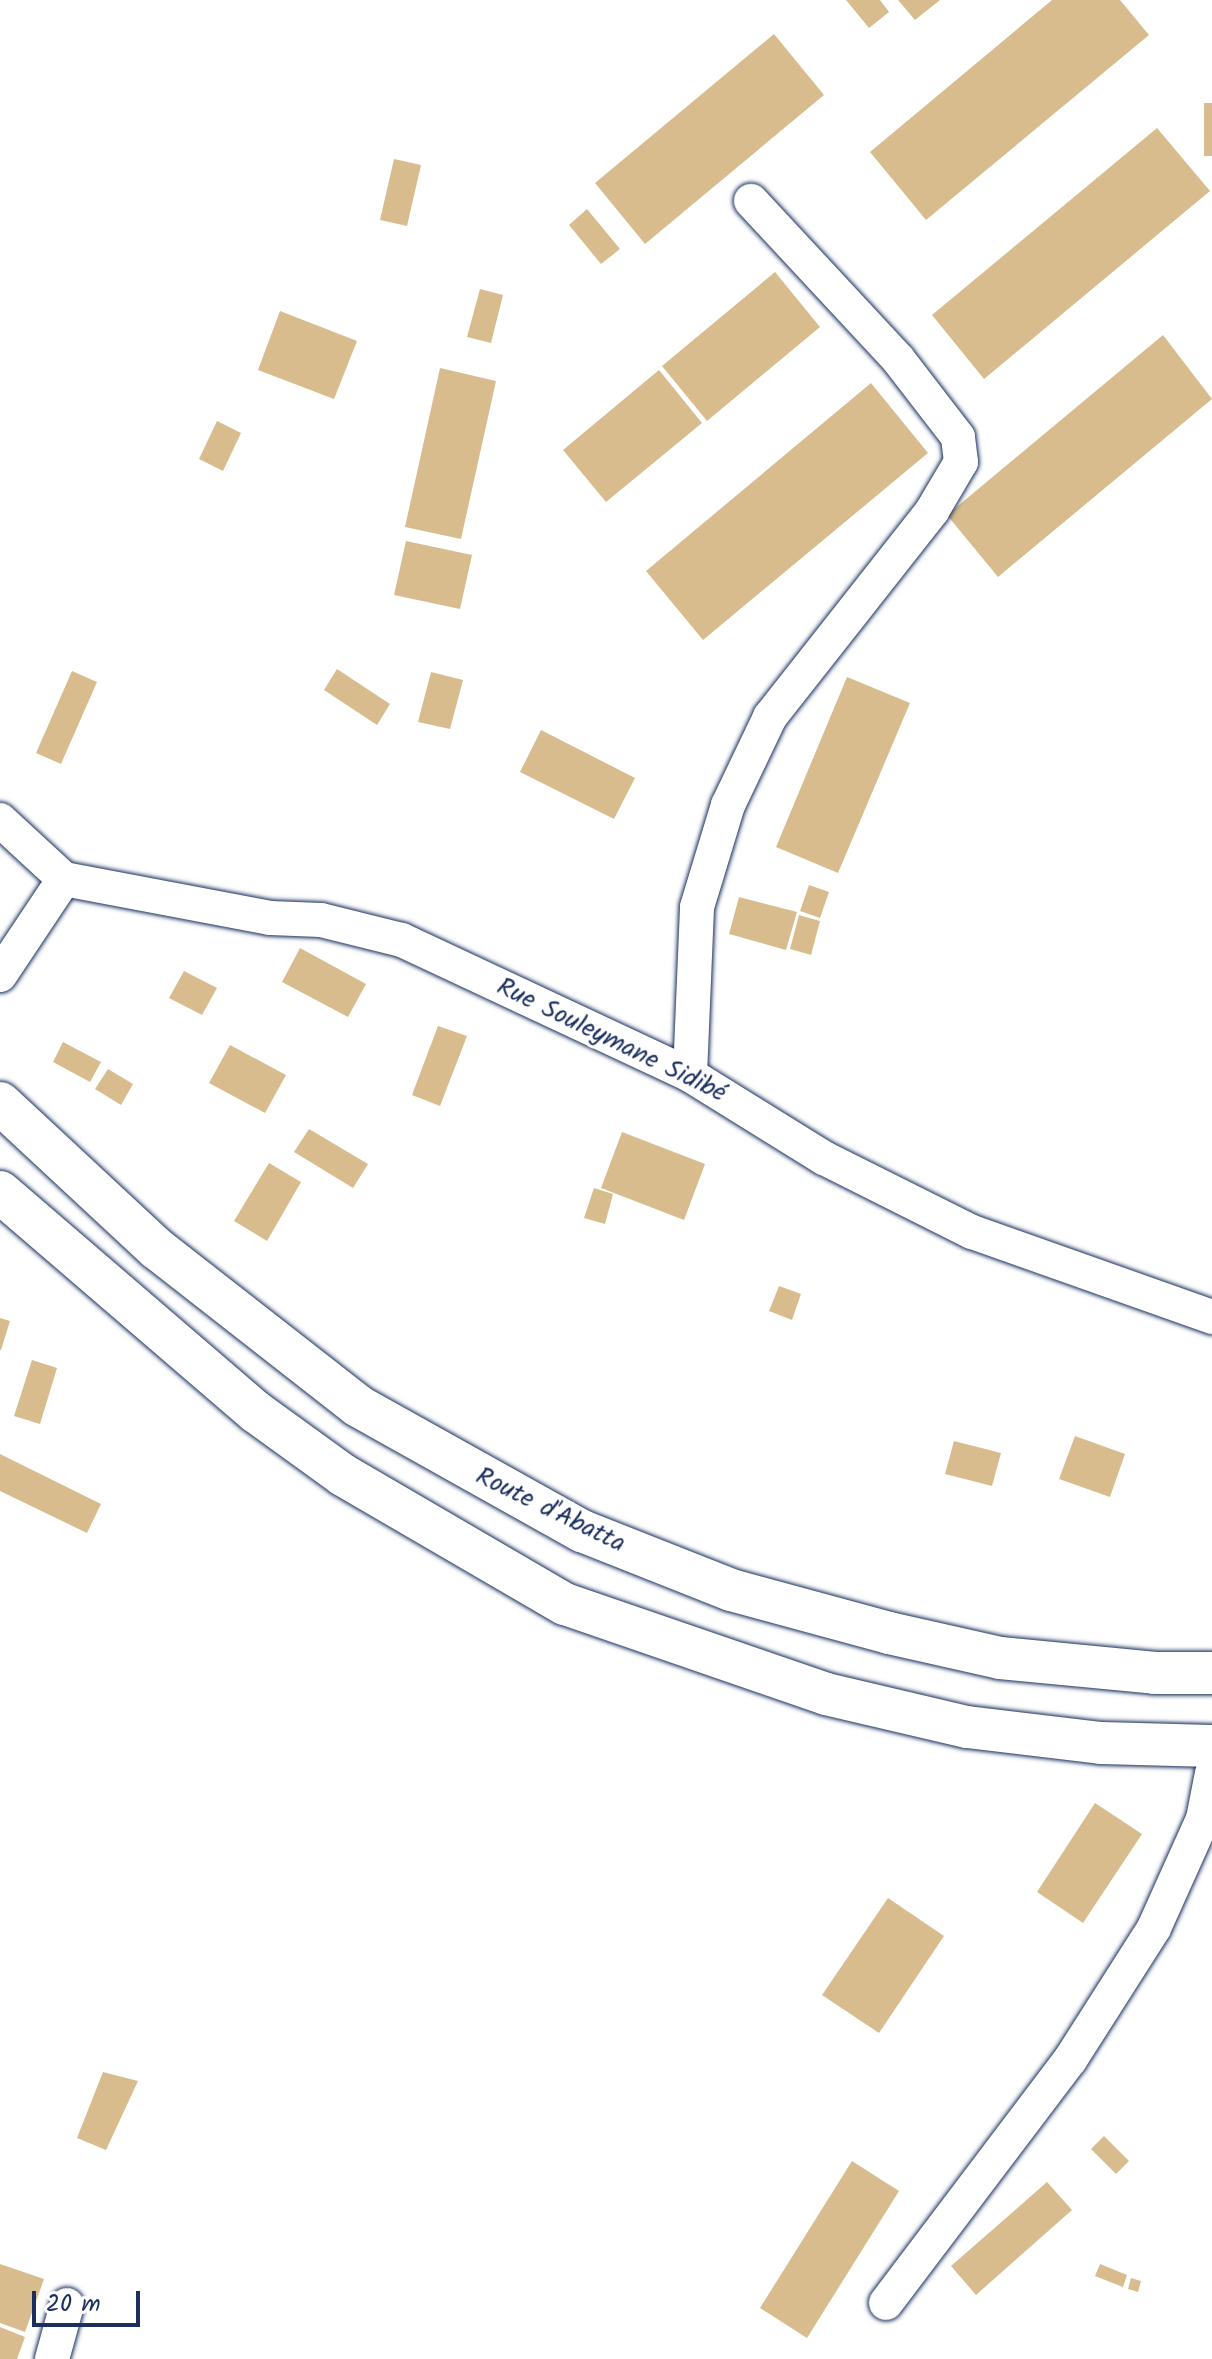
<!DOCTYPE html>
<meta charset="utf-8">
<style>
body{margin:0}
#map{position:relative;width:1212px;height:2359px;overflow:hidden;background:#fff;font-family:Kalam,sans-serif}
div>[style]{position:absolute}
.building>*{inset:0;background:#d8bc8d}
.roads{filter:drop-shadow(0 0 2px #1b2f5e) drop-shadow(0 0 2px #1b2f5e)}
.minor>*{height:34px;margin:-17px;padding:0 17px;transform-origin:17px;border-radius:17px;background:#fff}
.tertiary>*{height:42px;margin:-21px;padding:0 21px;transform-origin:21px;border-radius:21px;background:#fff}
span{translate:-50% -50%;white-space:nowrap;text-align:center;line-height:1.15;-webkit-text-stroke:6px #fff;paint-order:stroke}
.street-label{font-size:26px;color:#1b2f5e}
.scale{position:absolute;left:32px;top:2291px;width:108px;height:36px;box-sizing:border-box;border:4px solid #1b2f5e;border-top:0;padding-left:10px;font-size:24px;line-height:28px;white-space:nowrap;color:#1b2f5e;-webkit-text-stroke:6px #fff;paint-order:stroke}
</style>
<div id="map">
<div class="building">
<div style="clip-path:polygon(846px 0,880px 0,889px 12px,869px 28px)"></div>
<div style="clip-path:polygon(898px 0,940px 0,915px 20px)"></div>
<div style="clip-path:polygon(1052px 0,1120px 0,1149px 35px,926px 220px,870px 152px)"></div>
<div style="clip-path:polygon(774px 34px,824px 95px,645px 244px,595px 183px)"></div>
<div style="clip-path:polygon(1204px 103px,1212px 103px,1212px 156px,1204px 156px)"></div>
<div style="clip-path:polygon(1157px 128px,1210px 191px,984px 379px,932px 315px)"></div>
<div style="clip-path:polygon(394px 159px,421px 165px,407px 226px,380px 220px)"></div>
<div style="clip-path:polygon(587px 209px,620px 249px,601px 264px,569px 225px)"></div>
<div style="clip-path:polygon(775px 272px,820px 327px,707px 421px,662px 366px)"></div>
<div style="clip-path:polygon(480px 289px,503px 295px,491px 343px,467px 337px)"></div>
<div style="clip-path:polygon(280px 311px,357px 341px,334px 399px,258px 370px)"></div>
<div style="clip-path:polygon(1163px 335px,1212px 399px,998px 577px,947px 515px)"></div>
<div style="clip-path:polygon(440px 368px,496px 381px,461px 539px,405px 527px)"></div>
<div style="clip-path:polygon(659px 370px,702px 423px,606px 502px,563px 450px)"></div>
<div style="clip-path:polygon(871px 383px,928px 453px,703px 640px,646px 571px)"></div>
<div style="clip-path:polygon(217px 421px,241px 433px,223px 471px,199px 459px)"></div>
<div style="clip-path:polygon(406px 541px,472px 555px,460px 609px,394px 595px)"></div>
<div style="clip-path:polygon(337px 669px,390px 704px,377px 725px,324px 690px)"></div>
<div style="clip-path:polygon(72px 671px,97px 682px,61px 764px,36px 753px)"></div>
<div style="clip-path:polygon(431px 672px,463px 680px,450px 729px,418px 722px)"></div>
<div style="clip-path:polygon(847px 677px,910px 703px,838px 873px,776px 847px)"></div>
<div style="clip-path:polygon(541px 730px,635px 778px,614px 819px,520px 772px)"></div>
<div style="clip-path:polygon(809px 885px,829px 892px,820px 918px,800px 911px)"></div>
<div style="clip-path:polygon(739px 897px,797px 912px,786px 950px,729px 934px)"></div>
<div style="clip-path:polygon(799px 915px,820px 921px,811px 955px,790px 949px)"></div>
<div style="clip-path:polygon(300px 948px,366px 984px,348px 1017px,282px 982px)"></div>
<div style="clip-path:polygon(184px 971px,217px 988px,202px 1015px,169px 998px)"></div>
<div style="clip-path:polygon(438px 1026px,467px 1036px,440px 1106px,412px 1095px)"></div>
<div style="clip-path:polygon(63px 1042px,101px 1062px,90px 1082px,53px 1062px)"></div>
<div style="clip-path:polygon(230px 1045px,286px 1075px,265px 1113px,209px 1083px)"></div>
<div style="clip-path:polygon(108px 1069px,133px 1084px,121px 1105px,95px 1089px)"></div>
<div style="clip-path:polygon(309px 1129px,368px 1164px,353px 1188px,294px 1152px)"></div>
<div style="clip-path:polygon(622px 1132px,705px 1164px,684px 1220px,601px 1188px)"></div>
<div style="clip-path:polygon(269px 1163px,301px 1182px,267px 1241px,234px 1221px)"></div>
<div style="clip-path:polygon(594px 1188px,613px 1194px,605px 1224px,584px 1218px)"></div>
<div style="clip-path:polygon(779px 1286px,801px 1294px,792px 1320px,769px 1311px)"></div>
<div style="clip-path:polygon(0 1318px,10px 1321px,1px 1350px,0 1350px)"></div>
<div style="clip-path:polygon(32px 1360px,57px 1368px,40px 1424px,14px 1416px)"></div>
<div style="clip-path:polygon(1075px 1436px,1125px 1454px,1110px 1497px,1059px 1479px)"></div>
<div style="clip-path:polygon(954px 1441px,1001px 1453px,992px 1486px,945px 1474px)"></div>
<div style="clip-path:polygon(0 1454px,101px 1504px,87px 1533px,0 1491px)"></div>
<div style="clip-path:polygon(1095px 1803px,1142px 1834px,1083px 1923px,1037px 1892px)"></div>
<div style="clip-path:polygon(888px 1898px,944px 1936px,879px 2033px,822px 1995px)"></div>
<div style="clip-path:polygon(103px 2072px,138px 2081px,106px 2150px,77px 2138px)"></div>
<div style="clip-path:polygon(1104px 2136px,1129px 2161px,1116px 2174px,1091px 2149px)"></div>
<div style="clip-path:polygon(852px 2161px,899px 2191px,807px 2338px,760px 2308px)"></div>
<div style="clip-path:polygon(1047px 2182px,1072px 2210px,976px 2295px,951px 2266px)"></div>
<div style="clip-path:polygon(0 2264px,44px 2279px,25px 2332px,0 2323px)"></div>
<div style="clip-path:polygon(1100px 2264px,1127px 2275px,1123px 2287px,1095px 2276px)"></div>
<div style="clip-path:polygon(1131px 2278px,1141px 2281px,1138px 2292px,1128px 2289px)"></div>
<div style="clip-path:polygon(0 2327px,25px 2337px,17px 2359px,0 2359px)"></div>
</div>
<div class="roads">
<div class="minor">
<div style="left:0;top:820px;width:87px;rotate:42.7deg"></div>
<div style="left:64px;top:879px;width:210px;rotate:10.7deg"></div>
<div style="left:270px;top:918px;width:51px;rotate:2.2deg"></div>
<div style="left:321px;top:920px;width:83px;rotate:13.9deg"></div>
<div style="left:402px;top:940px;width:318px;rotate:25.1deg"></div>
<div style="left:690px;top:1075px;width:158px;rotate:31.8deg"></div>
<div style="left:824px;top:1158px;width:165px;rotate:26.6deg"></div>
<div style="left:972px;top:1232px;width:255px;rotate:19.5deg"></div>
<div style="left:0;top:975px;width:115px;rotate:-56.3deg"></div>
<div style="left:690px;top:1075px;width:168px;rotate:-87.6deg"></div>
<div style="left:697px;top:907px;width:107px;rotate:-73.1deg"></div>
<div style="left:728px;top:805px;width:98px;rotate:-64.5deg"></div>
<div style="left:770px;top:717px;width:262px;rotate:-51.8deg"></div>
<div style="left:932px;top:511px;width:57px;rotate:-59.4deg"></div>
<div style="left:961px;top:462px;width:25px;rotate:-97deg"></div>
<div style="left:958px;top:437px;width:98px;rotate:-127.6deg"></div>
<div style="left:898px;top:359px;width:216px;rotate:-132.9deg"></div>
<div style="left:886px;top:2303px;width:305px;rotate:-52.9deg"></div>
<div style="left:1070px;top:2060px;width:156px;rotate:-57.5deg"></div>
<div style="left:1154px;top:1928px;width:120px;rotate:-65.8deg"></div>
<div style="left:1203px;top:1819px;width:47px;rotate:-78.9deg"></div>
<div style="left:52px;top:2359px;width:56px;rotate:-74.5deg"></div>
</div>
<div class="tertiary">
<div style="left:0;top:1103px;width:213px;rotate:42.9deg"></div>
<div style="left:156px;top:1248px;width:256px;rotate:38deg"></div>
<div style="left:358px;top:1406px;width:257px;rotate:29.2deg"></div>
<div style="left:582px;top:1531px;width:160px;rotate:21.6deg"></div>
<div style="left:731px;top:1590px;width:164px;rotate:15.2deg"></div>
<div style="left:889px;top:1633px;width:114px;rotate:12.7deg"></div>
<div style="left:1000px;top:1658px;width:156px;rotate:5.5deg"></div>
<div style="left:1155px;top:1673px;width:57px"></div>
<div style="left:0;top:1192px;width:338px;rotate:40.7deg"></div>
<div style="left:256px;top:1412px;width:107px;rotate:35.9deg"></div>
<div style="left:343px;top:1475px;width:257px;rotate:30.2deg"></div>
<div style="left:565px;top:1604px;width:276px;rotate:19deg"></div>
<div style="left:826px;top:1694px;width:145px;rotate:13.2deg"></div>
<div style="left:967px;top:1727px;width:135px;rotate:6.8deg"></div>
<div style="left:1101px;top:1743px;width:111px;rotate:1.5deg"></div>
</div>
</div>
<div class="street-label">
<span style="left:611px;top:1041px;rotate:26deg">Rue Souleymane Sidibé</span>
<span style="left:550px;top:1511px;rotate:26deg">Route d'Abatta</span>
</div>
<div class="scale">20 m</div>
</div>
